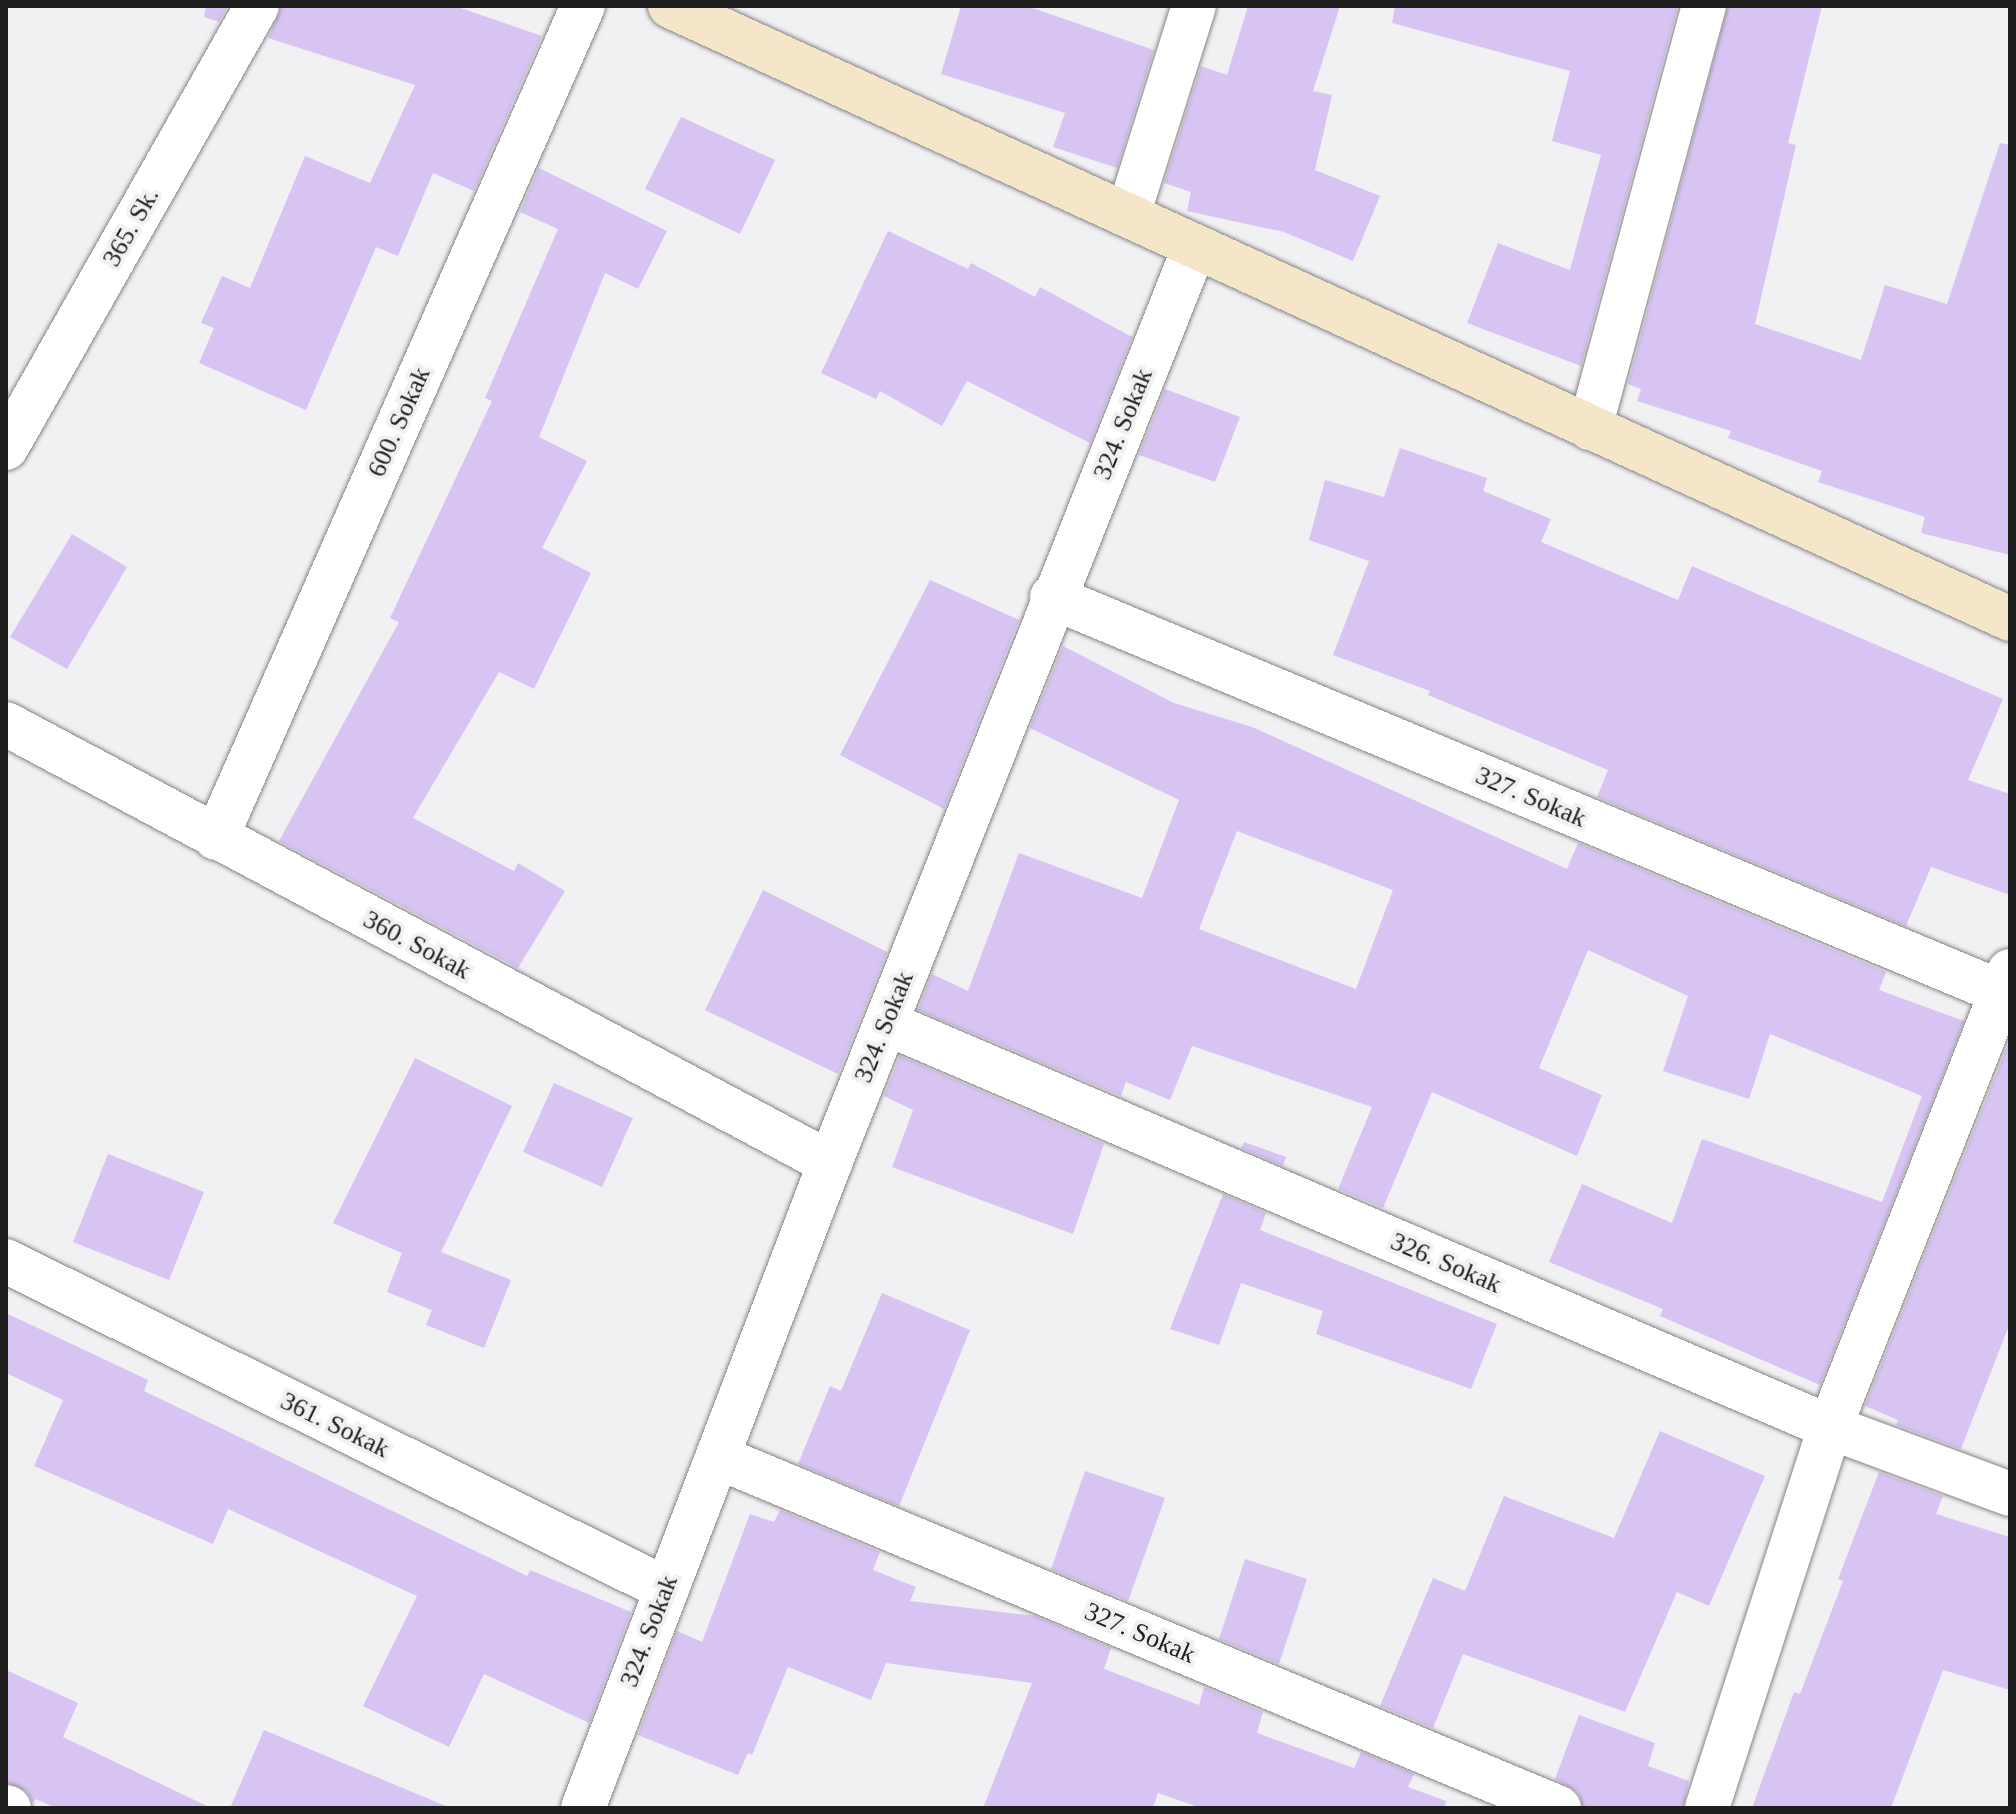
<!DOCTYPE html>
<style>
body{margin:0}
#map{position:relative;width:2016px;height:1814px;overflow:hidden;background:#f1f0f3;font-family:"Times New Roman",serif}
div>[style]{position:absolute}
.building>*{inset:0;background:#d8c4f2}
.roads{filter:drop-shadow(0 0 2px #868588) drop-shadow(0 0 2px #868588)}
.minor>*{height:44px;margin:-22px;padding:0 22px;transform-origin:22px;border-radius:22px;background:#fff}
.secondary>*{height:44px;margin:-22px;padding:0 22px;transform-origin:22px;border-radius:22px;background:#f5e5c9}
span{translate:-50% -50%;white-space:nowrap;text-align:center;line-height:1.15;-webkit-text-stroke:8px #f1f0f3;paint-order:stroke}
.street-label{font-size:26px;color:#1f1f20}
.frame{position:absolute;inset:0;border:8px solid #1f1f20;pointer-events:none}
</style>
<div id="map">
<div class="building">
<div style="clip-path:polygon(206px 6px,228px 6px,219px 22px,204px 17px)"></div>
<div style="clip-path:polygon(282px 6px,455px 6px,542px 36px,474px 191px,433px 173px,398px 256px,376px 247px,306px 410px,199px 363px,214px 328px,201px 323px,222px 276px,250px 288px,305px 156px,370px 183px,415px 85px,268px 38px)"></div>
<div style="clip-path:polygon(961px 6px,1027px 6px,1154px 50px,1117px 168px,1053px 147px,1065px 113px,941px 74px)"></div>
<div style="clip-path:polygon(1248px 6px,1340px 6px,1313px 91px,1332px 95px,1315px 170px,1380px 196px,1353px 261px,1284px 232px,1187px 211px,1191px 192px,1164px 183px,1201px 66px,1227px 75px)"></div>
<div style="clip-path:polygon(1395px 6px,1678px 6px,1581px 366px,1467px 323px,1498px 243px,1570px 270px,1601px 155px,1552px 141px,1570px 71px,1392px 23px)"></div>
<div style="clip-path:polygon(1728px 6px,1822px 6px,1788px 143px,1796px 145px,1755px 324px,1861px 360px,1885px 285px,1947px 304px,2000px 143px,2010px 145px,2010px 555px,1921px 533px,1925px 517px,1818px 482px,1822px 471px,1728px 438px,1731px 431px,1637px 401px,1641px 389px,1628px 384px)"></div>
<div style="clip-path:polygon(681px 117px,775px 160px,740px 234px,645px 189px)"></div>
<div style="clip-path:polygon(539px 168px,667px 231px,638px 289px,605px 273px,539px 437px,587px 461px,542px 548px,591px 573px,534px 689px,499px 672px,413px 818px,514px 871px,518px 863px,565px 891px,518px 968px,279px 841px,399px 622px,390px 618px,492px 401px,485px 398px,558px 229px,520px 212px)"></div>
<div style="clip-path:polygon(888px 231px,968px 269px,971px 263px,1035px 297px,1040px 287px,1132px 337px,1090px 443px,967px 381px,942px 426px,880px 391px,876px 399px,821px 373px)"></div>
<div style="clip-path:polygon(1165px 389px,1240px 417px,1215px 482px,1139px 455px)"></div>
<div style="clip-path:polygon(1400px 448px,1487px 478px,1483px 491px,1551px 519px,1541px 542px,1678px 600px,1692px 566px,2003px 699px,1968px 780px,2010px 794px,2010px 895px,1931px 867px,1906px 926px,1597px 797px,1608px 770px,1428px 695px,1430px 691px,1333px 655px,1369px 561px,1309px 540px,1325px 480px,1384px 497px)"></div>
<div style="clip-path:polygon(72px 534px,127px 567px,67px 669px,10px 637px)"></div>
<div style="clip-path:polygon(930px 580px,1019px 620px,944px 809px,840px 755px)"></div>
<div style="clip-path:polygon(evenodd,1063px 646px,1174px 703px,1252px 727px,1567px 869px,1578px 843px,1886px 972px,1879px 990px,1964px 1021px,1820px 1385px,1660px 1316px,1663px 1309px,1549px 1262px,1582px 1184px,1672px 1223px,1702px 1139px,1882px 1202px,1922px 1096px,1770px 1034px,1749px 1099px,1663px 1071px,1688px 996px,1588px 950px,1539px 1068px,1602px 1095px,1577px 1156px,1432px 1092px,1383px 1208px,1338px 1189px,1372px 1107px,1192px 1046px,1170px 1100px,1126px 1082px,1121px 1096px,918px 1010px,932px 974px,968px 991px,1019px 853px,1142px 898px,1179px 800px,1030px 728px,1063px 646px,1237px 831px,1393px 890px,1356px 989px,1199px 929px,1237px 831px)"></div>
<div style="clip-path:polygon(763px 890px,887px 952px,838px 1074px,705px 1010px)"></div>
<div style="clip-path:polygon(2010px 1039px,2010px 1323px,1961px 1449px,1896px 1425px,1898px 1420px,1865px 1406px)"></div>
<div style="clip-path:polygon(900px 1056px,1104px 1144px,1073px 1234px,892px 1167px,913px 1110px,884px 1096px)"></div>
<div style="clip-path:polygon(415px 1058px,512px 1106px,441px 1252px,511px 1280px,484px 1348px,426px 1325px,432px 1310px,387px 1292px,402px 1253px,333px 1223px)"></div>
<div style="clip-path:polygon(554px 1083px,633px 1118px,602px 1187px,523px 1152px)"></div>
<div style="clip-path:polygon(1244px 1142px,1286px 1157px,1283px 1166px,1241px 1148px)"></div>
<div style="clip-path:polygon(108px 1154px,204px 1192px,169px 1280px,73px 1242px)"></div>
<div style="clip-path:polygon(1223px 1194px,1266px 1213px,1260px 1230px,1497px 1324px,1471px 1389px,1316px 1334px,1323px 1311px,1241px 1283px,1219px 1345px,1170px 1329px)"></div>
<div style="clip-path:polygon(882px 1293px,970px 1330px,899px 1506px,798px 1464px,830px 1386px,841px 1391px)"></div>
<div style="clip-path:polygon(6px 1313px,148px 1380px,144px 1391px,527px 1576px,530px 1570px,631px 1612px,589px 1723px,484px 1674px,449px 1747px,363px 1706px,417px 1596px,228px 1509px,213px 1544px,34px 1466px,63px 1400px,6px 1373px)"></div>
<div style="clip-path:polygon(1660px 1431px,1765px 1476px,1709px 1606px,1677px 1592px,1625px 1712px,1463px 1654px,1433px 1728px,1380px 1706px,1433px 1578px,1465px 1591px,1504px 1496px,1614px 1538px)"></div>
<div style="clip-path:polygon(1085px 1471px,1165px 1498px,1128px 1601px,1051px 1569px)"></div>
<div style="clip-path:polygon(1879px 1472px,1943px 1496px,1936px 1514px,2010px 1537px,2010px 1690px,1943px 1670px,1891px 1808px,1752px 1808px,1794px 1692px,1800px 1694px,1843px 1581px,1838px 1579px)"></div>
<div style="clip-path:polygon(780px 1510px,880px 1552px,873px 1570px,916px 1587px,910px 1601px,1035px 1616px,1111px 1648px,1104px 1669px,1199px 1705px,1204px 1687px,1263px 1712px,1257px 1733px,1354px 1768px,1361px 1752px,1414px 1774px,1408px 1787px,1446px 1801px,1445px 1808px,1201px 1808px,1158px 1793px,1153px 1808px,983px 1808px,1032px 1683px,886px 1663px,871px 1700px,788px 1667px,752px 1755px,748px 1753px,738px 1775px,638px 1735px,677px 1631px,702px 1642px,750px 1514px,774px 1522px)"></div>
<div style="clip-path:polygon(1245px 1559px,1307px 1579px,1279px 1664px,1219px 1639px)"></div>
<div style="clip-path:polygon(6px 1670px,78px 1703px,63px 1737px,211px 1808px,57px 1808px,35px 1799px,33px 1803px,27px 1791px,6px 1783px)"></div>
<div style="clip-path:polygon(1579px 1715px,1655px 1743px,1648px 1766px,1689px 1781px,1683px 1808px,1583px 1808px,1578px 1792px,1555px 1779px)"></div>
<div style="clip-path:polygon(264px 1730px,448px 1807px,448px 1808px,230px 1808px)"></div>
</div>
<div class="roads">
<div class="minor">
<div style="left:1128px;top:215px;width:219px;rotate:-72.5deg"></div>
<div style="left:1590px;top:428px;width:437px;rotate:-74.9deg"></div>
<div style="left:6px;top:448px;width:508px;rotate:-60.41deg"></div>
<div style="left:1052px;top:597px;width:1038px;rotate:22.61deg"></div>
<div style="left:6px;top:724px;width:934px;rotate:28.05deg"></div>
<div style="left:216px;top:838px;width:909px;rotate:-66.2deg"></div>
<div style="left:886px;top:1023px;width:1027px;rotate:23.17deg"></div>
<div style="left:1830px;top:1427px;width:192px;rotate:20.4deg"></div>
<div style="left:6px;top:1261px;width:735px;rotate:26.43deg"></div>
<div style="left:720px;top:1458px;width:909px;rotate:22.64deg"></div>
<div style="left:6px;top:1807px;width:3px;rotate:18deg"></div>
<div style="left:583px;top:1808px;width:691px;rotate:-69.05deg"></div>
<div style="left:830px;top:1163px;width:984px;rotate:-68.29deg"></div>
<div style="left:1707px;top:1808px;width:400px;rotate:-72.1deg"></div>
<div style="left:1830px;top:1427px;width:490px;rotate:-68.5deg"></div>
</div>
<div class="secondary">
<div style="left:670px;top:6px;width:1474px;rotate:24.58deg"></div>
</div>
</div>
<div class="street-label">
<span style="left:131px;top:227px;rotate:-60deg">365. Sk.</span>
<span style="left:399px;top:422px;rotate:-66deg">600. Sokak</span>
<span style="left:1123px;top:424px;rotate:-68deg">324. Sokak</span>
<span style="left:1531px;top:797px;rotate:23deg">327. Sokak</span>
<span style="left:417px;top:945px;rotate:28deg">360. Sokak</span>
<span style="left:884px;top:1027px;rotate:-68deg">324. Sokak</span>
<span style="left:1446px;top:1263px;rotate:23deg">326. Sokak</span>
<span style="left:335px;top:1425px;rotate:26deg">361. Sokak</span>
<span style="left:649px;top:1631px;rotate:-69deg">324. Sokak</span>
<span style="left:1140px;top:1633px;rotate:23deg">327. Sokak</span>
</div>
<div class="frame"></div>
</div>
